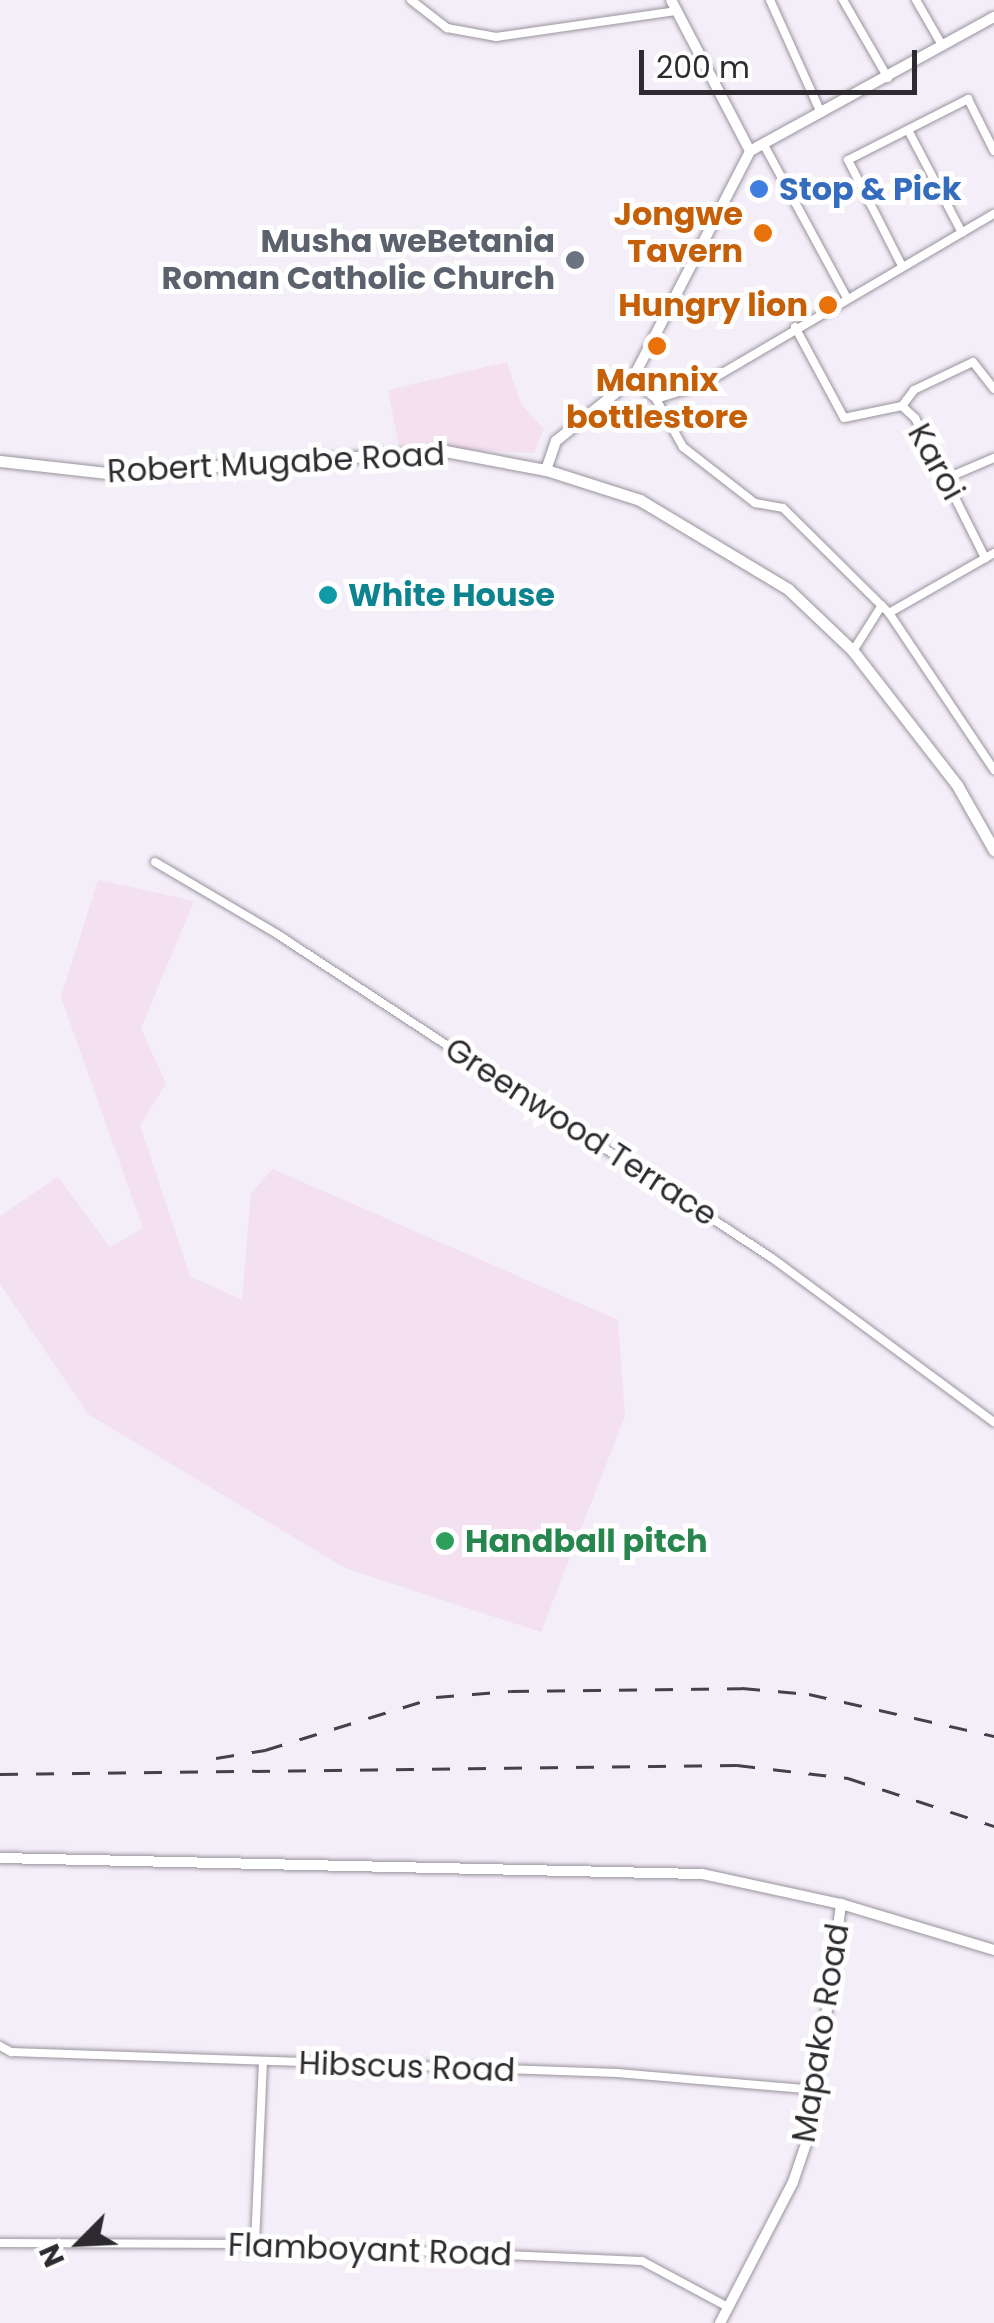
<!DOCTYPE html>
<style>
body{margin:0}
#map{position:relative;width:994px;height:2323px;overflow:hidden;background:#f4eef9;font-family:Poppins,sans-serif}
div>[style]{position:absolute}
.commercial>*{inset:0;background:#f4e0ef}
.industrial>*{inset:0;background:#f3e0f1}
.roads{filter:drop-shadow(0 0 2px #99939d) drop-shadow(0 0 2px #99939d)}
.street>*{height:8px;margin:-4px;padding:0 4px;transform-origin:4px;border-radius:4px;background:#fff}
.secondary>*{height:10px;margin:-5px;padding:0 5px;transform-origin:5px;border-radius:5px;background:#fff}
.primary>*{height:11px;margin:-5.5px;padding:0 5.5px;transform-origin:5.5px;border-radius:5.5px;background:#fff}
.rail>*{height:2.5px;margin-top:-1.25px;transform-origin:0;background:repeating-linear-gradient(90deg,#444247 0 18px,transparent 0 36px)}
.dots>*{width:28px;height:28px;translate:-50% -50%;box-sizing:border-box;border:5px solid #fefefe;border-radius:50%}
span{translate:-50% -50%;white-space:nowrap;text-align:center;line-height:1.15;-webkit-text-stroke:10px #fefefe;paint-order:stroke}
.shop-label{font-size:32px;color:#366cbe;font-weight:700}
.left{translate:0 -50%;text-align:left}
.food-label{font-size:32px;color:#c56008;font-weight:700}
.right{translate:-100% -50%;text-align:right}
.worship-label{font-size:32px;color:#5b616d;font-weight:700}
.street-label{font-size:32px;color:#2d2b2f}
.culture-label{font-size:32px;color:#0d838f;font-weight:700}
.leisure-label{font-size:32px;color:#27864d;font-weight:700}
.north{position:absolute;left:30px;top:2193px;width:100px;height:100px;-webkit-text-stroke:8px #fefefe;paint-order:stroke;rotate:246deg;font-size:28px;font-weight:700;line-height:40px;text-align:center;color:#2d2b2f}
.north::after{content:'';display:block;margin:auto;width:35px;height:45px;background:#2d2b2f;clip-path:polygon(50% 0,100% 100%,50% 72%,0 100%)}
.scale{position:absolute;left:639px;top:50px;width:278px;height:45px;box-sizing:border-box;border:5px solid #2d2b2f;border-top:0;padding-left:12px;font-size:30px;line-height:35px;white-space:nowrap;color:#2d2b2f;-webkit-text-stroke:8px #fefefe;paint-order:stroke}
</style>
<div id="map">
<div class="commercial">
<div style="clip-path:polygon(507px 362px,521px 404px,544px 429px,534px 453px,399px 446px,388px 390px)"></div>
</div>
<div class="industrial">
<div style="clip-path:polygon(98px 880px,194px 901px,141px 1028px,166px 1084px,140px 1125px,190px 1276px,242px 1300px,251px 1193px,273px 1169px,618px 1320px,625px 1416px,541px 1632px,345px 1568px,88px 1414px,0 1284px,0 1216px,58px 1177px,110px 1247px,143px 1228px,61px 997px)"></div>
</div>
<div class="roads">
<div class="street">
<div style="left:411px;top:0;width:46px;rotate:37.9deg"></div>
<div style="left:447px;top:28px;width:50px;rotate:10.4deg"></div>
<div style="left:496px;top:37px;width:183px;rotate:-8.2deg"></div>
<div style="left:770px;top:0;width:124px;rotate:65.7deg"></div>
<div style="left:843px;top:0;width:90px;rotate:60deg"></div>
<div style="left:916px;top:0;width:52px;rotate:60deg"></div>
<div style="left:908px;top:130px;width:116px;rotate:62.3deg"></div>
<div style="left:765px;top:147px;width:172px;rotate:61.5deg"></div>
<div style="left:901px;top:264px;width:117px;rotate:-117deg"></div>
<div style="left:848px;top:160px;width:135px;rotate:-26.9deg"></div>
<div style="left:968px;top:99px;width:58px;rotate:63.4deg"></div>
<div style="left:795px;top:327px;width:103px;rotate:61.7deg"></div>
<div style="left:844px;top:418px;width:59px;rotate:-11.7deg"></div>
<div style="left:902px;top:406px;width:18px;rotate:43deg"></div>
<div style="left:915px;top:418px;width:157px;rotate:63.4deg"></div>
<div style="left:632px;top:380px;width:31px;rotate:38deg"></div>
<div style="left:656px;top:399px;width:48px;rotate:-16.9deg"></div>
<div style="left:702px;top:385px;width:338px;rotate:-30.4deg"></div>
<div style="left:656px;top:399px;width:55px;rotate:60.6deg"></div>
<div style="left:683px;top:447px;width:91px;rotate:37.9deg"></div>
<div style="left:755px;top:503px;width:28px;rotate:10deg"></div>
<div style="left:783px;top:508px;width:149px;rotate:44.7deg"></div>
<div style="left:889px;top:613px;width:189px;rotate:56.2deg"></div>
<div style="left:902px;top:406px;width:20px;rotate:-53deg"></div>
<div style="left:914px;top:390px;width:65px;rotate:-25.4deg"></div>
<div style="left:973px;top:362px;width:34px;rotate:52deg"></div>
<div style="left:947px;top:478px;width:51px;rotate:-23.1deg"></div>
<div style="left:889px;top:613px;width:121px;rotate:-29.7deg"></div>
<div style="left:853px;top:651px;width:54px;rotate:-57.8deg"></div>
<div style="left:155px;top:862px;width:142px;rotate:30.5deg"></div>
<div style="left:277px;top:934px;width:592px;rotate:33.21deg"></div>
<div style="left:772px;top:1258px;width:276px;rotate:36.5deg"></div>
<div style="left:0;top:2046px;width:13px;rotate:29deg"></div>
<div style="left:11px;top:2052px;width:607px;rotate:1.98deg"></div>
<div style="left:618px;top:2073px;width:198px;rotate:4.9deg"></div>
<div style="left:0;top:2243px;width:255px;rotate:0.2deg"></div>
<div style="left:255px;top:2244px;width:387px;rotate:2.5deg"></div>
<div style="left:642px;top:2261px;width:98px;rotate:28.1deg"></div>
<div style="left:255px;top:2244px;width:181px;rotate:-87.5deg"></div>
</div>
<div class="secondary">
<div style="left:750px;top:151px;width:278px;rotate:-28.8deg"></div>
<div style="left:546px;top:470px;width:31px;rotate:-71deg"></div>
<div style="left:556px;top:441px;width:97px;rotate:-38.8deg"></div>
<div style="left:632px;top:380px;width:258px;rotate:-62.7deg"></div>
<div style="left:750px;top:151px;width:170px;rotate:-117.6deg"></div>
<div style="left:0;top:1858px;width:702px;rotate:1.31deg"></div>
<div style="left:702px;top:1874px;width:142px;rotate:12.2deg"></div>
<div style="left:841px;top:1904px;width:160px;rotate:16.7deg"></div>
<div style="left:720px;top:2323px;width:159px;rotate:-62.6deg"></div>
<div style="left:793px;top:2182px;width:56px;rotate:-71.2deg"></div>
<div style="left:811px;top:2129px;width:227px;rotate:-82.4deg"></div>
</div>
<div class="primary">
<div style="left:0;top:461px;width:108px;rotate:6.4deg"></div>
<div style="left:107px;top:473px;width:339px;rotate:-3.7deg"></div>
<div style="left:445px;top:451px;width:103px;rotate:10.7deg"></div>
<div style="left:546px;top:470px;width:99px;rotate:17.7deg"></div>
<div style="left:640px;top:500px;width:173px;rotate:31deg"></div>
<div style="left:788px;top:589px;width:90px;rotate:43.6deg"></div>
<div style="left:853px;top:651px;width:170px;rotate:52.2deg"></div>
<div style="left:957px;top:785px;width:75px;rotate:60.4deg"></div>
</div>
</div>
<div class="rail">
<div style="left:216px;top:1758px;width:50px;rotate:-9.3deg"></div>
<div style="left:265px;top:1750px;width:179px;rotate:-17.2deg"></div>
<div style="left:436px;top:1697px;width:75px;rotate:-4.6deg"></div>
<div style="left:511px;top:1691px;width:231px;rotate:-0.7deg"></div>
<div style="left:742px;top:1688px;width:67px;rotate:5.1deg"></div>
<div style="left:809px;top:1694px;width:190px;rotate:12.8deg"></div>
<div style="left:0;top:1774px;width:737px;rotate:-0.7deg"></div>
<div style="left:737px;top:1765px;width:112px;rotate:6.7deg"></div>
<div style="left:848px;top:1778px;width:154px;rotate:18.2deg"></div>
</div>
<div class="dots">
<div style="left:759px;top:189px;background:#3f7fe0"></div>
<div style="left:763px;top:233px;background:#e8710a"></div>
<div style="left:575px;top:260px;background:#6b7280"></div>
<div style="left:828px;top:305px;background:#e8710a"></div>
<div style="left:657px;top:346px;background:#e8710a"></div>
<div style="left:328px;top:595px;background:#0f9aa8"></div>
<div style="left:445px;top:1541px;background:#2e9e5b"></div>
</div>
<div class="shop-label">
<span class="left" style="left:779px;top:189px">Stop &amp; Pick</span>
</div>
<div class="food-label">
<span class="right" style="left:743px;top:233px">Jongwe<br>Tavern</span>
<span class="right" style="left:808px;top:305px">Hungry lion</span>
<span style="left:657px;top:399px">Mannix<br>bottlestore</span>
</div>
<div class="worship-label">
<span class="right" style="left:555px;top:260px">Musha weBetania<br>Roman Catholic Church</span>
</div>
<div class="street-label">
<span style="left:936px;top:462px;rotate:61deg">Karoi</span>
<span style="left:276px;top:463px;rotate:-3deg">Robert Mugabe Road</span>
<span style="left:581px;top:1132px;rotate:33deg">Greenwood Terrace</span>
<span style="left:821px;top:2033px;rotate:-81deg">Mapako Road</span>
<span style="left:407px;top:2067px;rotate:2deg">Hibscus Road</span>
<span style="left:370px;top:2250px;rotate:2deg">Flamboyant Road</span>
</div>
<div class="culture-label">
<span class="left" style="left:348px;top:595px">White House</span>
</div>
<div class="leisure-label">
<span class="left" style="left:465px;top:1541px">Handball pitch</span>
</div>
<div class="north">N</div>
<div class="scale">200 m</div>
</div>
